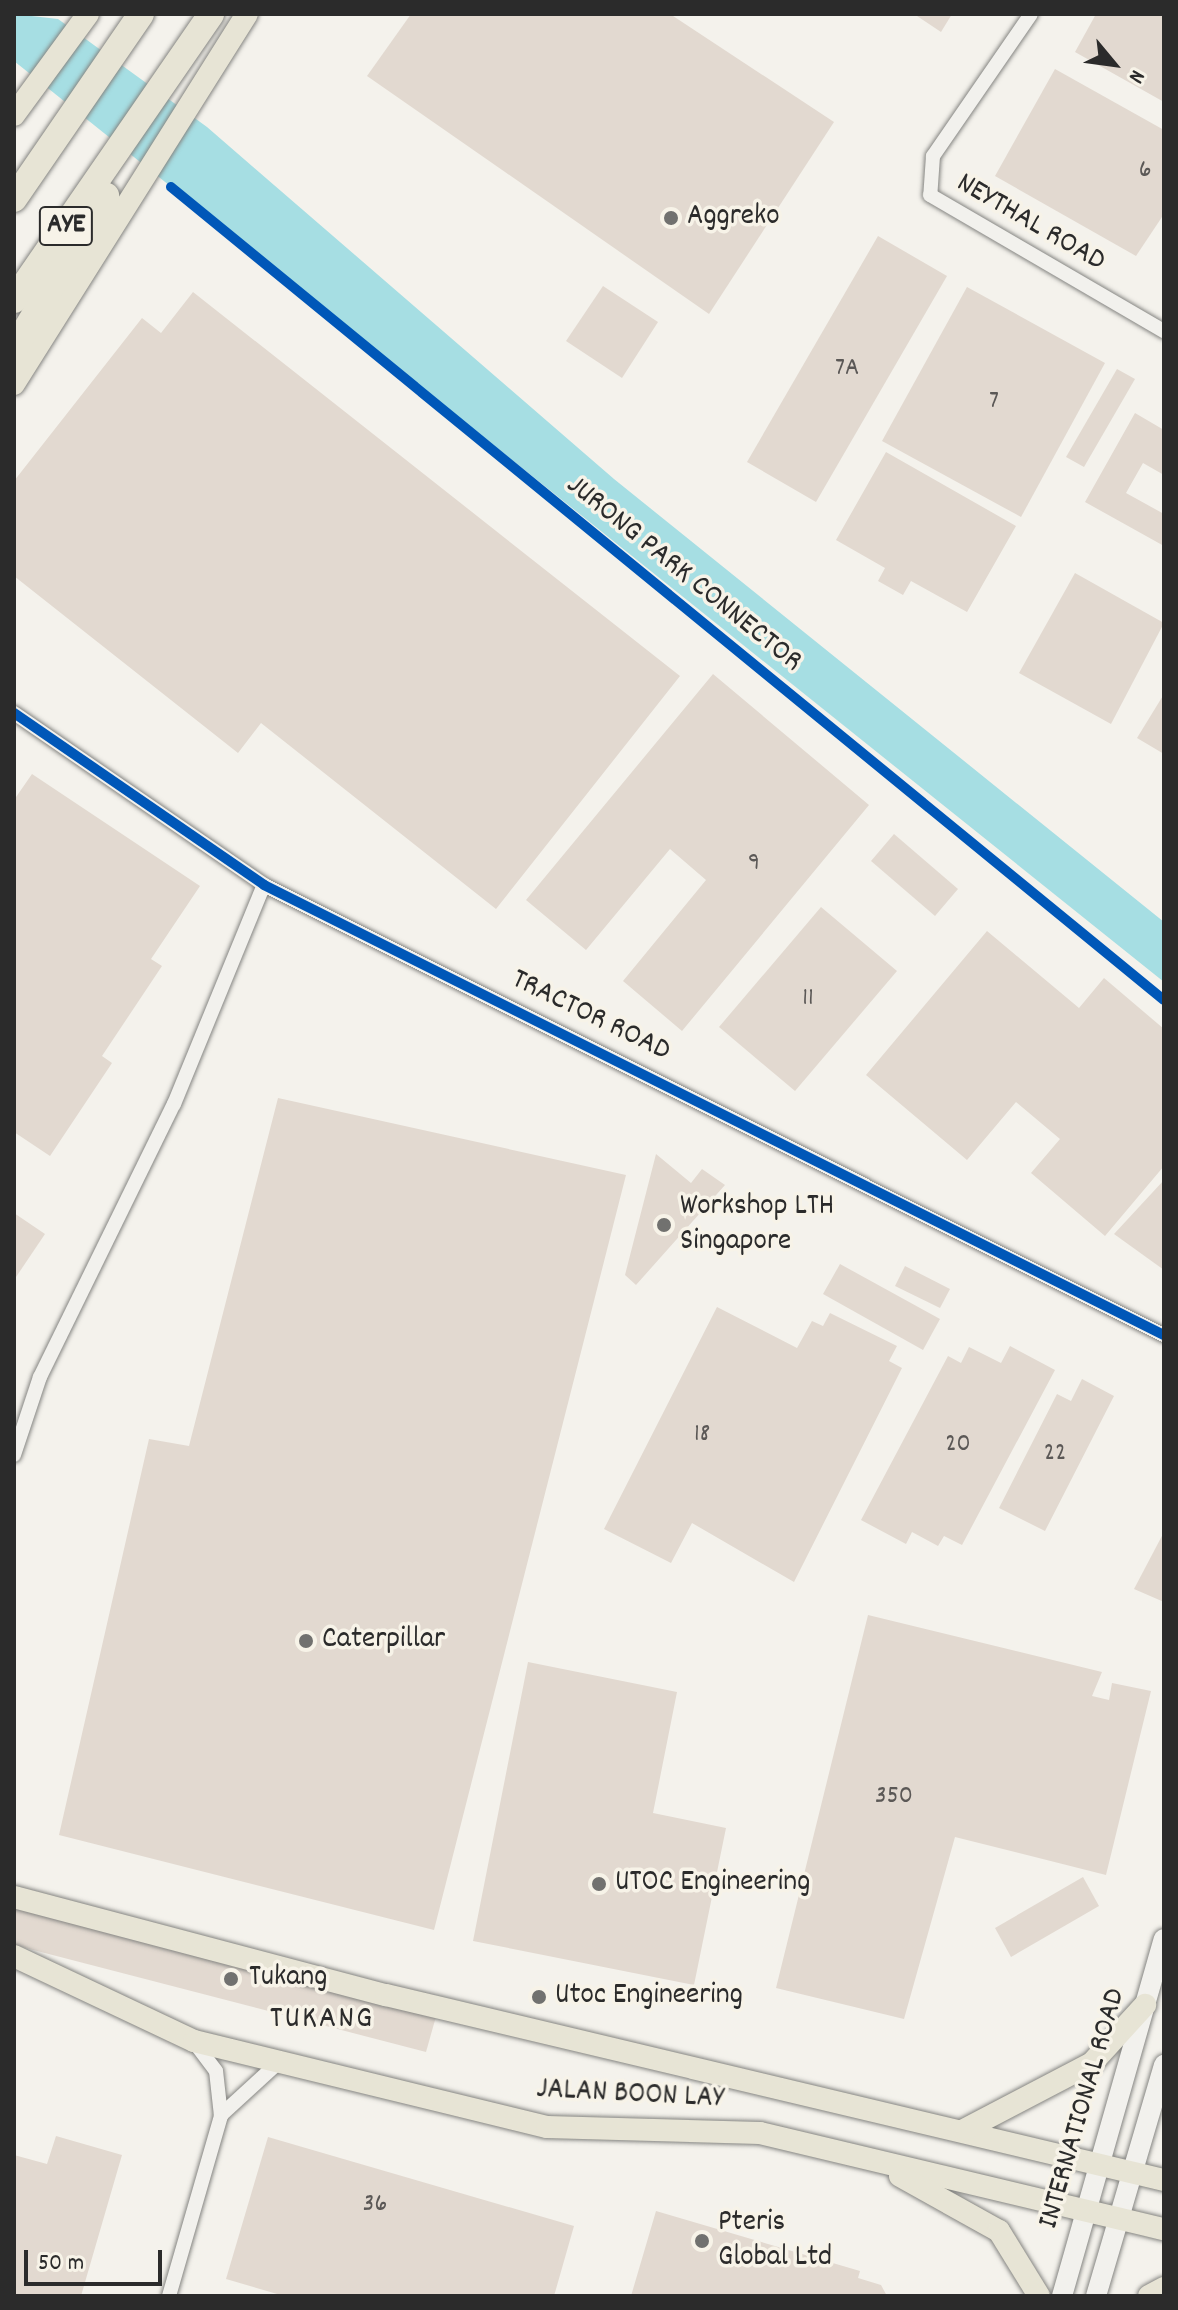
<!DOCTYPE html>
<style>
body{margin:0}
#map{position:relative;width:1178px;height:2310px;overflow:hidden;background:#f4f2ec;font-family:Dekko,sans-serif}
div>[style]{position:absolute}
.water>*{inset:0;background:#a6dee3}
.building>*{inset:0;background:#e2d9d0}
.roads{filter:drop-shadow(0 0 2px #858582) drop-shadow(0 0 2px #858582)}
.street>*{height:14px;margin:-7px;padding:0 7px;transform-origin:7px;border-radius:7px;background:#f2f1ed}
.secondary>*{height:20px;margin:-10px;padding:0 10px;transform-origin:10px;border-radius:10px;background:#f2f1ed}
.primary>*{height:22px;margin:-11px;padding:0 11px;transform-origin:11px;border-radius:11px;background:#e7e4d5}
.highway>*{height:26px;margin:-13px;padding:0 13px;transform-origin:13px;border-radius:13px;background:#e7e4d5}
.cycleway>*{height:10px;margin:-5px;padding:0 5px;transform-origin:5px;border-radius:5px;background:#0057b8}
.dots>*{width:22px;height:22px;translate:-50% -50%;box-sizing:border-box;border:4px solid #f7f3e8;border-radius:50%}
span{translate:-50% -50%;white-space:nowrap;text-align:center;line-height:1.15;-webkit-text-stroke:7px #f7f3e8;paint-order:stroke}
.number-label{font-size:26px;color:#5b5856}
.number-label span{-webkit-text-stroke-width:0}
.shield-label span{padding:2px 6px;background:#f7f3e8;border:2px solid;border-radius:6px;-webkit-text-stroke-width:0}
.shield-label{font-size:28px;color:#2b2b2b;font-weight:700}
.poi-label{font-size:30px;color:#2b2b2b}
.left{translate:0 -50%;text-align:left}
.street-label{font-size:30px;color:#2b2b2b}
.neighbourhood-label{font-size:32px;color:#2b2b2b;letter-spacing:2px}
.frame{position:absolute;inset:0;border:16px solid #2b2b2b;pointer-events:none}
.north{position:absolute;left:1074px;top:24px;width:80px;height:80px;-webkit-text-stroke:6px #f7f3e8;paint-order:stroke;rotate:119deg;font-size:22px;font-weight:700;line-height:32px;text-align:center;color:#2b2b2b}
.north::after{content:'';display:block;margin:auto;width:28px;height:36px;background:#2b2b2b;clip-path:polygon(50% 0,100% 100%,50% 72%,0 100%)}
.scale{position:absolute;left:24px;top:2250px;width:138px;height:36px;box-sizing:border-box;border:4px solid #2b2b2b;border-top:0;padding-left:10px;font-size:24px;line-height:28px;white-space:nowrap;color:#2b2b2b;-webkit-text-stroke:6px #f7f3e8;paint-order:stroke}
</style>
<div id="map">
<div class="water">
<div style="clip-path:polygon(14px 14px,58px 19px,207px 127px,614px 479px,1164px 922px,1164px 982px,14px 61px)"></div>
</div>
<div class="building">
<div style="clip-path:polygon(411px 14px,670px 14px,834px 122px,709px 314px,367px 76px)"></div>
<div style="clip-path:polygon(914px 14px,952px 14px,941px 32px)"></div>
<div style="clip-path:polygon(1096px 14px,1164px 14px,1164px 102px,1075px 52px)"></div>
<div style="clip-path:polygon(1055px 69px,1164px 130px,1164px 214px,1136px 256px,995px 176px)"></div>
<div style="clip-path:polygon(878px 236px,947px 276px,816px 502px,747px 462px)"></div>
<div style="clip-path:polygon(603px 286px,658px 322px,622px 378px,566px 341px)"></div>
<div style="clip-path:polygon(967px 287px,1105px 363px,1021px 517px,882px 441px)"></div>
<div style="clip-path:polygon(193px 292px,680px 676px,496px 909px,261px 723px,238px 753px,14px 576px,14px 481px,142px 318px,161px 333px)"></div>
<div style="clip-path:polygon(1117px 369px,1135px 379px,1084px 467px,1066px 457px)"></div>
<div style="clip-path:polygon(1135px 413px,1164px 430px,1164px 475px,1143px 463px,1126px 493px,1164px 514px,1164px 546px,1085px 502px)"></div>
<div style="clip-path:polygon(886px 452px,1016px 526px,967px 612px,911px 581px,903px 595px,878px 581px,885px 568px,836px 540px)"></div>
<div style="clip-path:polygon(1075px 573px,1164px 623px,1111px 724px,1019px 673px)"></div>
<div style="clip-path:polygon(713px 674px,869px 805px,682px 1031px,623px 981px,706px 880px,670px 849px,586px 950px,526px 900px)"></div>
<div style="clip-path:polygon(1164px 694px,1164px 754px,1137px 738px)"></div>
<div style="clip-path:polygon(32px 774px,200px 886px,151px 959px,162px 966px,102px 1056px,112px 1063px,50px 1156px,14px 1132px,14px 800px)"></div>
<div style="clip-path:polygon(894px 834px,958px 889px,935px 916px,871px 861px)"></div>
<div style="clip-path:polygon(821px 907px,897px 971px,795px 1091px,719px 1027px)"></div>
<div style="clip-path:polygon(987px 931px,1079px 1008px,1104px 978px,1164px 1029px,1164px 1166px,1105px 1236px,1031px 1173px,1060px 1139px,1016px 1102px,967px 1160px,866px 1075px)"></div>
<div style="clip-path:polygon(278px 1098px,626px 1175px,434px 1930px,59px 1835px,149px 1439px,189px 1446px)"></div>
<div style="clip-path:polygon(656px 1154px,691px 1183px,702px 1169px,725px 1185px,636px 1285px,625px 1275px)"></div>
<div style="clip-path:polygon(1164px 1180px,1164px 1270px,1114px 1234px)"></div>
<div style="clip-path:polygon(14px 1213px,45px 1234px,14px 1280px)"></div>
<div style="clip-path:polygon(840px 1264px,940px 1319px,923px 1350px,823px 1294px)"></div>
<div style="clip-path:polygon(905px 1266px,950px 1289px,940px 1308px,895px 1286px)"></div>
<div style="clip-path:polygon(717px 1307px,797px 1348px,812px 1321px,823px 1326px,830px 1313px,897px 1346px,889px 1361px,902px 1368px,794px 1582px,692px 1523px,671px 1563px,604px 1529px)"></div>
<div style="clip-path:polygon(1010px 1346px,1055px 1370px,962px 1545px,944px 1536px,938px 1546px,912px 1532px,906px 1544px,861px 1520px,948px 1356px,961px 1363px,969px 1347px,1001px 1363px)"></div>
<div style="clip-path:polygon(1082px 1379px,1114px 1396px,1045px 1531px,999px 1508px,1057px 1394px,1071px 1401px)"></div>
<div style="clip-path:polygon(1164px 1532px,1164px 1602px,1134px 1589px)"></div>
<div style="clip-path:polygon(868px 1615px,1102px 1672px,1092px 1696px,1109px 1700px,1112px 1683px,1151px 1691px,1106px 1875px,955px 1837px,904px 2019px,776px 1988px)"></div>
<div style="clip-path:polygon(528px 1662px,677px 1692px,653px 1813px,726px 1828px,694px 1985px,473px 1941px)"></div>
<div style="clip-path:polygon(1083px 1877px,1099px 1906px,1011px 1957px,995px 1928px)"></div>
<div style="clip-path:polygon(14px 1895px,439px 2006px,426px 2052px,14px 1945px)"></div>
<div style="clip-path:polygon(56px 2136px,122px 2155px,81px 2296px,14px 2296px,14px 2155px,47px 2164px)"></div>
<div style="clip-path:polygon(268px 2137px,574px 2226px,554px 2296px,284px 2296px,226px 2279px)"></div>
<div style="clip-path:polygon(656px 2211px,860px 2271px,858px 2278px,881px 2285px,887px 2296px,631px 2296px)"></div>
</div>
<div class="roads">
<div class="street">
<div style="left:1031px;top:14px;width:173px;rotate:124.6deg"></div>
<div style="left:933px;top:156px;width:39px;rotate:94deg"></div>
<div style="left:930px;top:195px;width:271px;rotate:30.2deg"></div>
<div style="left:14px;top:713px;width:303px;rotate:34.5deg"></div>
<div style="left:264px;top:885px;width:1006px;rotate:26.57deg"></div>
<div style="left:14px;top:1455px;width:82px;rotate:-71.6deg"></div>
<div style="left:40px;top:1377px;width:304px;rotate:-63.9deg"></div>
<div style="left:174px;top:1104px;width:237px;rotate:-67.7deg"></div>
<div style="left:221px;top:2115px;width:80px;rotate:-42.5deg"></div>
<div style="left:169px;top:2296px;width:187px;rotate:-73.9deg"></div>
<div style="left:221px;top:2116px;width:45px;rotate:-96.3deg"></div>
<div style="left:216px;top:2071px;width:36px;rotate:-127deg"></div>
</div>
<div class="secondary">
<div style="left:1062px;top:2296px;width:371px;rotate:-74.1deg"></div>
<div style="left:1096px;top:2296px;width:241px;rotate:-73.6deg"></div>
</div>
<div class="primary">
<div style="left:14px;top:115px;width:125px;rotate:-53.8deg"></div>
<div style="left:14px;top:384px;width:437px;rotate:-57.8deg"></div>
<div style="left:14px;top:1897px;width:385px;rotate:14.8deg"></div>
<div style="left:386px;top:1995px;width:800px;rotate:13.38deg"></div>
<div style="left:14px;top:1956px;width:199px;rotate:25.3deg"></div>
<div style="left:194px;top:2041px;width:363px;rotate:13.7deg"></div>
<div style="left:547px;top:2127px;width:213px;rotate:1.6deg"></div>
<div style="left:760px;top:2133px;width:415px;rotate:13.4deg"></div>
<div style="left:964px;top:2130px;width:144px;rotate:-27.6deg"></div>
<div style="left:1092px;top:2063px;width:79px;rotate:-47.6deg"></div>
<div style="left:900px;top:2176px;width:113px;rotate:29.1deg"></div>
<div style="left:999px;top:2231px;width:76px;rotate:58.4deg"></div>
<div style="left:1149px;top:2296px;width:17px;rotate:-28deg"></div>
</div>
<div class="highway">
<div style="left:14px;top:199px;width:224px;rotate:-55.5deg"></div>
<div style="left:14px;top:300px;width:347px;rotate:-55.4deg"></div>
<div style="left:14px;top:349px;width:179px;rotate:-59deg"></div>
</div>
</div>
<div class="cycleway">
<div style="left:171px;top:187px;width:1283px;rotate:39.31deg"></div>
<div style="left:14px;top:713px;width:303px;rotate:34.5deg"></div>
<div style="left:264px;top:885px;width:1006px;rotate:26.57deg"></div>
</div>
<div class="dots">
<div style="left:671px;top:218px;background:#71716f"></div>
<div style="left:664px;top:1225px;background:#71716f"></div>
<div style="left:306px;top:1641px;background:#71716f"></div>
<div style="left:599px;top:1884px;background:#71716f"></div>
<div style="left:231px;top:1979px;background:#71716f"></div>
<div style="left:539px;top:1997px;background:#71716f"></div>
<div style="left:702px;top:2241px;background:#71716f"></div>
</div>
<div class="number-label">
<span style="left:1145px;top:171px">6</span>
<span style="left:847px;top:369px">7A</span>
<span style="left:994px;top:402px">7</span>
<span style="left:754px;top:864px">9</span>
<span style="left:808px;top:999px">11</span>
<span style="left:702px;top:1435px">18</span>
<span style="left:958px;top:1445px">20</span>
<span style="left:1055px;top:1454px">22</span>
<span style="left:894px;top:1797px">350</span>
<span style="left:375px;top:2205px">36</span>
</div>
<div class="shield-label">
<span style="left:66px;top:226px">AYE</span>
</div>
<div class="poi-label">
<span class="left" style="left:687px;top:218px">Aggreko</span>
<span class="left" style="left:680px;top:1225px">Workshop LTH<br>Singapore</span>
<span class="left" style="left:322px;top:1641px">Caterpillar</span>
<span class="left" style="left:615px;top:1884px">UTOC Engineering</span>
<span class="left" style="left:249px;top:1979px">Tukang</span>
<span class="left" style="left:555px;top:1997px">Utoc Engineering</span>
<span class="left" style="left:718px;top:2241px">Pteris<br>Global Ltd</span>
</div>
<div class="street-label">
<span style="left:1030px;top:224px;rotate:30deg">NEYTHAL ROAD</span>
<span style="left:683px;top:575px;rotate:39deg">JURONG PARK CONNECTOR</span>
<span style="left:590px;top:1017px;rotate:26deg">TRACTOR ROAD</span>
<span style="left:630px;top:2096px;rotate:3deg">JALAN BOON LAY</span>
<span style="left:1084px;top:2109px;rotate:-74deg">INTERNATIONAL ROAD</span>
</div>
<div class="neighbourhood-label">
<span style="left:322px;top:2020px">TUKANG</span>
</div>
<div class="frame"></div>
<div class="north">N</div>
<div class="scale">50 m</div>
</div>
